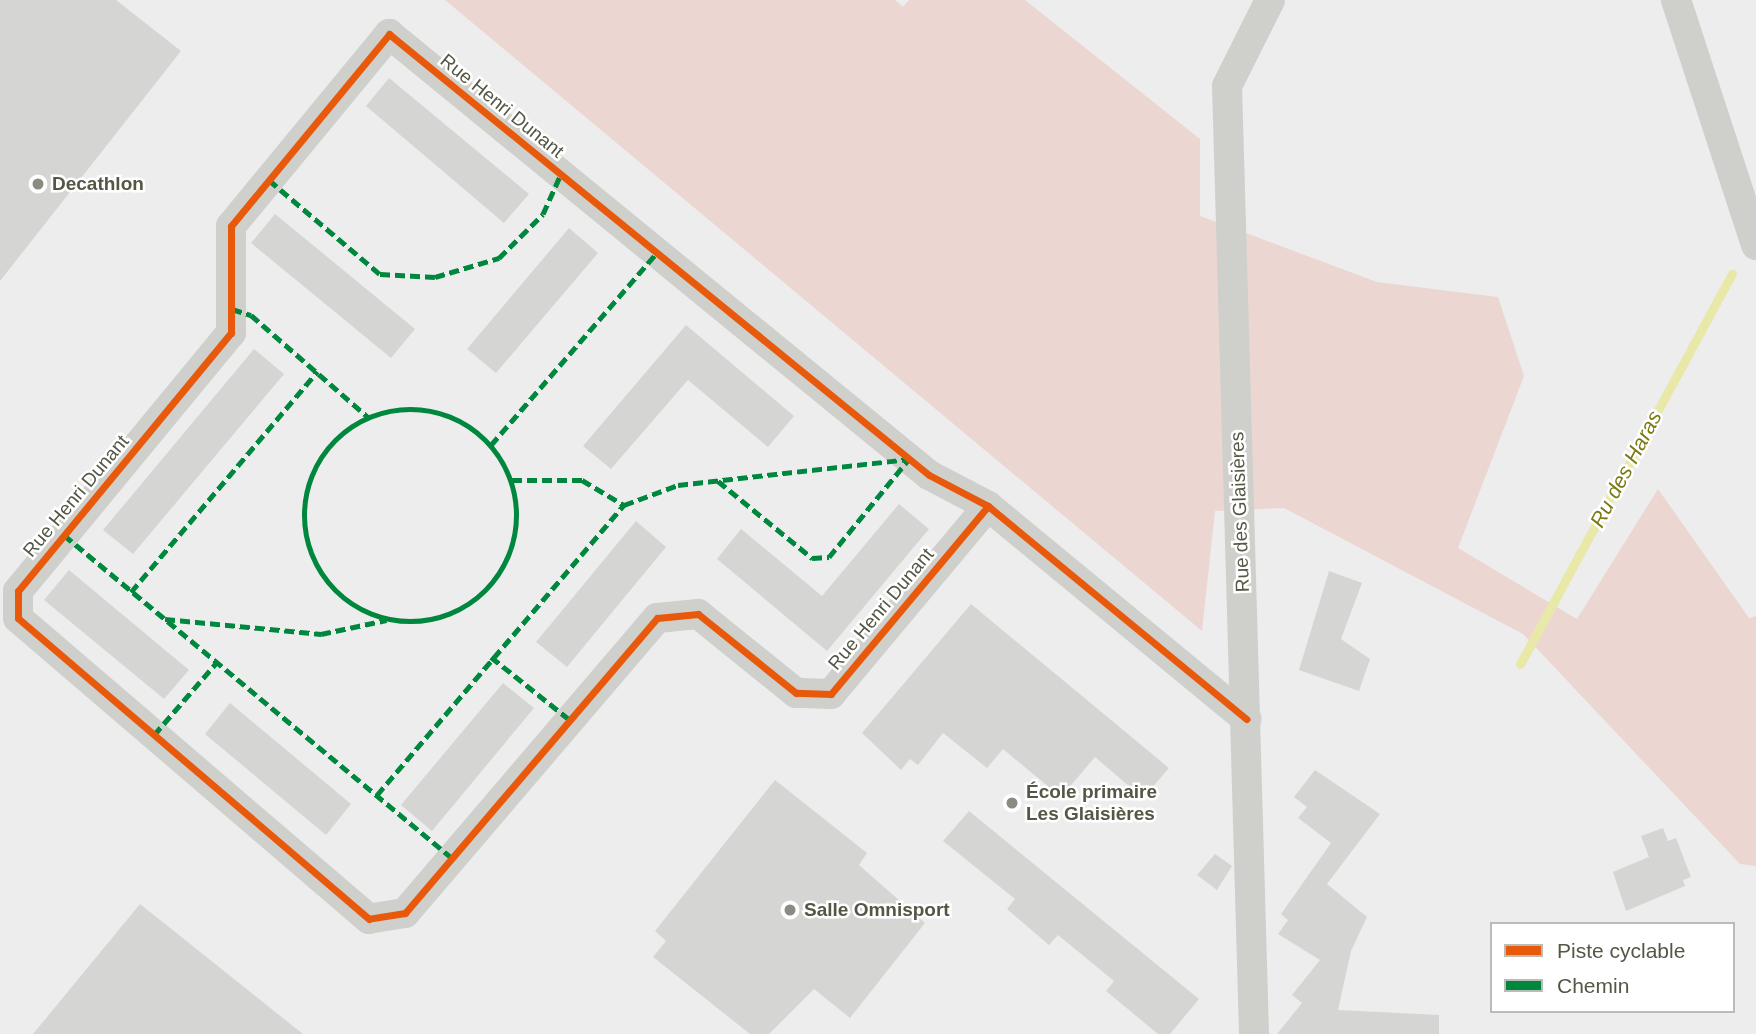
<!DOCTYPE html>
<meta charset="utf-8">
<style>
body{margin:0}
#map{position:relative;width:1756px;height:1034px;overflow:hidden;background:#ededee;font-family:Arial,sans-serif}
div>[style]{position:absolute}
.green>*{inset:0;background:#ecd6d2}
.stream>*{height:9px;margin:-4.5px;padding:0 4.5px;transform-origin:4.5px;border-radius:4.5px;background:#e8e8a8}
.building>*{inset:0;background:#d5d6d3}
.minor>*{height:30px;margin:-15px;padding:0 15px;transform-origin:15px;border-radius:15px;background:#cfd0cc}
.quiet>*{height:5px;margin-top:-2.5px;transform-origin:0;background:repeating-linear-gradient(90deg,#00873e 0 10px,transparent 0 15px)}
.quiet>.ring{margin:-2.5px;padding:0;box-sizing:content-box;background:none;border:5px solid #00873e;border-radius:50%}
.cycleway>*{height:7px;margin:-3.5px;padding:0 3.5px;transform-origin:3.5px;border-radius:3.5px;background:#e8590c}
.dots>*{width:19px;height:19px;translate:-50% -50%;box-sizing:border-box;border:4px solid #fff;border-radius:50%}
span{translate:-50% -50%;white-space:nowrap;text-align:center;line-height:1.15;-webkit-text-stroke:5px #fff;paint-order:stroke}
.street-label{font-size:19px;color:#535845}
.poi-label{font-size:19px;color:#535845;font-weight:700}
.left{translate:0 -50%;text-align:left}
.water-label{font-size:21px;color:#7b7a12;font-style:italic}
.legend{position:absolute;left:1490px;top:922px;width:245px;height:91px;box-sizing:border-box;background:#fff;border:2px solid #babcb5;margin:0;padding:9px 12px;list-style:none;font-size:21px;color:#535845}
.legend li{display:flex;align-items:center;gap:14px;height:35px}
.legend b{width:35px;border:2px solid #babcb5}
</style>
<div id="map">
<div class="green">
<div style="clip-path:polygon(445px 0,895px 0,903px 7px,909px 0,1025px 0,1200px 139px,1200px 216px,1377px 282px,1498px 297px,1524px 376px,1458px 548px,1577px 619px,1658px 489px,1749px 618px,1756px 616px,1756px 866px,1740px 864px,1523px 634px,1284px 508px,1215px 511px,1202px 631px)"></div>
</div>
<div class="stream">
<div style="left:1520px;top:664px;width:444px;rotate:-61.5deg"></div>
</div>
<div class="building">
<div style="clip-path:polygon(0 0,116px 0,181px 51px,0 281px)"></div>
<div style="clip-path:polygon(389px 78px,529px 194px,504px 223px,366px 106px)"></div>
<div style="clip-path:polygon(275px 214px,415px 329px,391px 358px,251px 243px)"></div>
<div style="clip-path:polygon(569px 228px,598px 253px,496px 373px,467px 349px)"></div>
<div style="clip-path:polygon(686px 325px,794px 416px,768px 447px,688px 380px,611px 469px,583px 446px)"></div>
<div style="clip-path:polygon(254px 349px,284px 374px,133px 554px,103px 530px)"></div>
<div style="clip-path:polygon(899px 504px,929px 529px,827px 651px,717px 559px,741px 529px,822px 596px)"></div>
<div style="clip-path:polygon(636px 521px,666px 547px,567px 667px,536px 642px)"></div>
<div style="clip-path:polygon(69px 570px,189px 670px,164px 699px,44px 600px)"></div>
<div style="clip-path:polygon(1329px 571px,1362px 583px,1341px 639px,1370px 659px,1359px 691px,1299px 670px)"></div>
<div style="clip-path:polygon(971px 604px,1169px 768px,1143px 798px,1095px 757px,1061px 797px,1003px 749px,987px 768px,943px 733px,918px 765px,910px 759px,901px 770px,862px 733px)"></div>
<div style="clip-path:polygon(503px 683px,534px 708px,432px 831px,401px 805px)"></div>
<div style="clip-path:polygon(230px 703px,351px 804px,326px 835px,205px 734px)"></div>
<div style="clip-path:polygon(1315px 770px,1380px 814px,1327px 884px,1367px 917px,1351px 951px,1338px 1010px,1439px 1015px,1439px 1034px,1277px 1034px,1302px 1003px,1292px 995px,1320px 960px,1278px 934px,1288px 920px,1281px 914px,1331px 843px,1298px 818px,1307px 807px,1294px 797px)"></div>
<div style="clip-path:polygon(775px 780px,867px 853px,859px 865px,925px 923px,850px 1018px,814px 989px,769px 1034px,750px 1034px,653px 957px,666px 941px,655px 931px)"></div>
<div style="clip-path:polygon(969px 811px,1199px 999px,1170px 1034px,1158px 1034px,1106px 991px,1114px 981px,1058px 935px,1049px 945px,1007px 909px,1015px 899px,943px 841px)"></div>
<div style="clip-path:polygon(1663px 828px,1668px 841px,1676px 838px,1691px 877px,1683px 880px,1685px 886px,1626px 911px,1613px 872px,1649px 857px,1641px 836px)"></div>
<div style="clip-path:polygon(1215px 854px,1232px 866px,1217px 890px,1197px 875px)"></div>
<div style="clip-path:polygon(140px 904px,303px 1034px,33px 1034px)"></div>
</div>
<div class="minor">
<div style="left:1676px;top:0;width:258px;rotate:71.9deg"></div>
<div style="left:988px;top:506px;width:245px;rotate:129.9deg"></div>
<div style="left:831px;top:694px;width:35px;rotate:-178deg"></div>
<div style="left:796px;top:693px;width:126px;rotate:-141.1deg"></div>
<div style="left:698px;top:614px;width:41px;rotate:174.4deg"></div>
<div style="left:657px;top:618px;width:388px;rotate:130.5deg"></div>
<div style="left:405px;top:913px;width:36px;rotate:171deg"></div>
<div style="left:369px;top:919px;width:462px;rotate:-139.4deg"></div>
<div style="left:18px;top:618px;width:27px;rotate:-90deg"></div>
<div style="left:18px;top:591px;width:335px;rotate:-50.5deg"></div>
<div style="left:231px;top:333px;width:107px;rotate:-90deg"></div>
<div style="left:231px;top:226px;width:249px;rotate:-50.5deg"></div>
<div style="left:389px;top:34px;width:697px;rotate:39.24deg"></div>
<div style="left:929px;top:475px;width:67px;rotate:27.7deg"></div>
<div style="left:988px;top:506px;width:335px;rotate:39.5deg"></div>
<div style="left:1254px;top:1034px;width:948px;rotate:-91.63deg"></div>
<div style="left:1227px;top:86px;width:96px;rotate:-63.4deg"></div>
</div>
<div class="quiet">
<div style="left:269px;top:180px;width:145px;rotate:40.3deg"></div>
<div style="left:380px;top:274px;width:55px;rotate:3.1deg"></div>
<div style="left:435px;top:277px;width:67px;rotate:-16.5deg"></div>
<div style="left:499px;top:258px;width:62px;rotate:-45deg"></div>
<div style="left:543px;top:214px;width:44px;rotate:-65.8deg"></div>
<div style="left:232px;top:309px;width:20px;rotate:18deg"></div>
<div style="left:251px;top:315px;width:155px;rotate:41.1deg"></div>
<div class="ring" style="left:304px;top:409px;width:207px;height:207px"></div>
<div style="left:491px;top:445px;width:254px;rotate:-49.2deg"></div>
<div style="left:512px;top:480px;width:70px"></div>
<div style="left:582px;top:480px;width:49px;rotate:30.8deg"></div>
<div style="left:718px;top:481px;width:122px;rotate:39.3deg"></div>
<div style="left:812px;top:558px;width:17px;rotate:-3deg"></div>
<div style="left:829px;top:557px;width:127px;rotate:-50.8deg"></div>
<div style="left:64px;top:535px;width:505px;rotate:39.78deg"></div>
<div style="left:131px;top:592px;width:289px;rotate:-49.8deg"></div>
<div style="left:165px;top:619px;width:157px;rotate:5.5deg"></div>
<div style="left:321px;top:634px;width:67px;rotate:-12deg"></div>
<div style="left:491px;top:657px;width:101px;rotate:38.6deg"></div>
<div style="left:154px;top:735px;width:96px;rotate:-49.2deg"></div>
<div style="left:377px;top:795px;width:381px;rotate:-49.6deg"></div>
<div style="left:624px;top:505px;width:58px;rotate:-20.3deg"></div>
<div style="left:678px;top:485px;width:232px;rotate:-6.4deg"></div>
</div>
<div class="cycleway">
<div style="left:988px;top:506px;width:245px;rotate:129.9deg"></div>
<div style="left:831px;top:694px;width:35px;rotate:-178deg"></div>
<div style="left:796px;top:693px;width:126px;rotate:-141.1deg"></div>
<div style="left:698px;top:614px;width:41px;rotate:174.4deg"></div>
<div style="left:657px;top:618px;width:388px;rotate:130.5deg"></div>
<div style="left:405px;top:913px;width:36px;rotate:171deg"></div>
<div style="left:369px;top:919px;width:462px;rotate:-139.4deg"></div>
<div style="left:18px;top:618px;width:27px;rotate:-90deg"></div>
<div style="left:18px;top:591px;width:335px;rotate:-50.5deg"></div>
<div style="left:231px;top:333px;width:107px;rotate:-90deg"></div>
<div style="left:231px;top:226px;width:249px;rotate:-50.5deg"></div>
<div style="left:389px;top:34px;width:697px;rotate:39.24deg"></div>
<div style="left:929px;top:475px;width:67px;rotate:27.7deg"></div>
<div style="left:988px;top:506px;width:335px;rotate:39.5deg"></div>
</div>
<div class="dots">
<div style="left:38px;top:184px;background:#898c80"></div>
<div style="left:1012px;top:803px;background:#898c80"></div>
<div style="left:790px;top:910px;background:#898c80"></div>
</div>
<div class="street-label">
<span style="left:502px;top:106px;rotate:39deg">Rue Henri Dunant</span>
<span style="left:76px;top:496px;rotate:-50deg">Rue Henri Dunant</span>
<span style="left:1240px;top:512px;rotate:-92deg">Rue des Glaisières</span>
<span style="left:881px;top:609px;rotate:-50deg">Rue Henri Dunant</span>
</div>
<div class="poi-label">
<span class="left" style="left:52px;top:184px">Decathlon</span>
<span class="left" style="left:1026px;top:803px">École primaire<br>Les Glaisières</span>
<span class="left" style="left:804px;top:910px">Salle Omnisport</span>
</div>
<div class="water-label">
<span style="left:1626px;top:469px;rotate:-62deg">Ru des Haras</span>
</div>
<ul class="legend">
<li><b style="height:9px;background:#e8590c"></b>Piste cyclable</li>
<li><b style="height:9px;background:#00873e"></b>Chemin</li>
</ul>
</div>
